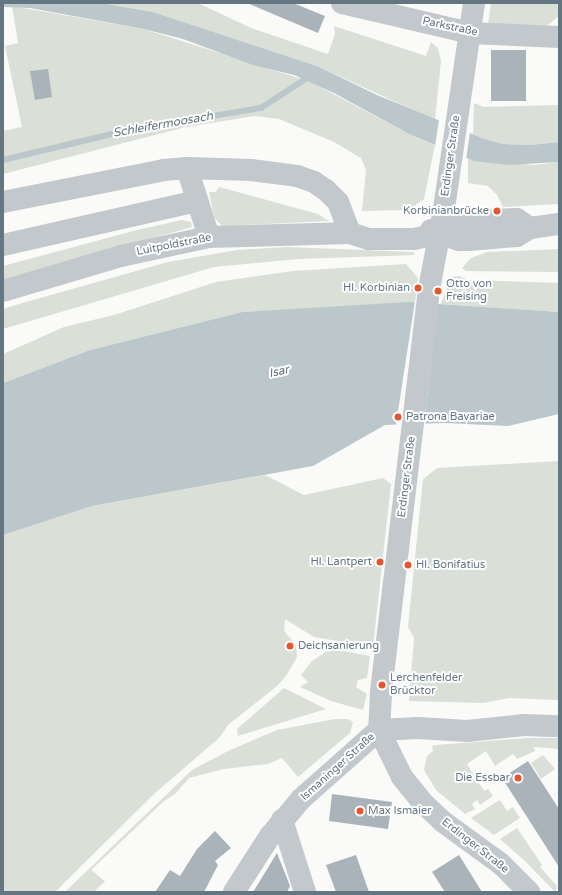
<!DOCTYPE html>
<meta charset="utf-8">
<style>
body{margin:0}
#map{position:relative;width:562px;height:895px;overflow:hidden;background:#fafaf8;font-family:"Varela Round",sans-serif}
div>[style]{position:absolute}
.green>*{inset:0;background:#dadfd7}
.water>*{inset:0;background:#bbc7cb}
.pier>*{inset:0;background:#fafaf8}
.stream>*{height:5.5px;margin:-2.75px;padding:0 2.75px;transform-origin:2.75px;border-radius:2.75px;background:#bbc7cb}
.building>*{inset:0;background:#aab3b9}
.minor>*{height:22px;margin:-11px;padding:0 11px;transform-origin:11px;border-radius:11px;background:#c3c8cc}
.dots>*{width:11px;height:11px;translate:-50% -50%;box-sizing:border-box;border:2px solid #fff;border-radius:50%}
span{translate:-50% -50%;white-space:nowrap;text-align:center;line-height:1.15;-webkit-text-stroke:4px #fff;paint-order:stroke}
.street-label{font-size:11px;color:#657683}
.poi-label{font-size:11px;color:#657683}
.right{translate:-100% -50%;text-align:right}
.left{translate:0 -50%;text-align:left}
.water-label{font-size:12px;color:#60757c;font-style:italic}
.frame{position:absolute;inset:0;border:4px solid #657683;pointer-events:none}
</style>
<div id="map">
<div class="green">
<div style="clip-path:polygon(101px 3px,198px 3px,251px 28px,328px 54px,335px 34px,334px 26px,426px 56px,431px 42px,438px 48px,441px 61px,435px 120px,317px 66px,153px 12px)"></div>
<div style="clip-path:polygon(491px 3px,559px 3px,559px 16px,547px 26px,488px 24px)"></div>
<div style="clip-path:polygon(12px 6px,144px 29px,311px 82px,409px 134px,435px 145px,424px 199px,409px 210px,362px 211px,366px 170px,361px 158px,334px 142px,279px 119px,255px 116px,186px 127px,3px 174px,3px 131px,22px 127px,5px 46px,18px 43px)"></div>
<div style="clip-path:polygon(474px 103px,484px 107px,559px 105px,559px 142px,530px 145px,503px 144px,473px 135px)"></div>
<div style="clip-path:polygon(468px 159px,534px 165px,559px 162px,559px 204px,503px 207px,497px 195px,488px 186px,468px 183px)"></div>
<div style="clip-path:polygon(219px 187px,318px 214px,329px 221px,222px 226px,214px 217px,209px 192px,216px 192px)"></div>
<div style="clip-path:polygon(182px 220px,191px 222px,192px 227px,3px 281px,3px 266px,137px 230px)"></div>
<div style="clip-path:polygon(287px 247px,413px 252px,415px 255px,298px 259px,214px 267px,3px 329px,3px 309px,19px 304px,168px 262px,237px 250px)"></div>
<div style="clip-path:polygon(559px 249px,559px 272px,466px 271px,462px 268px,471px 258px,487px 252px)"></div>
<div style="clip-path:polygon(406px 264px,418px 278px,415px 303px,242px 312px,90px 350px,3px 383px,3px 354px,64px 327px,114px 315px,216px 282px,293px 271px)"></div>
<div style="clip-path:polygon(459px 276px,469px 280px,559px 283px,559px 312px,441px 304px,451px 277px)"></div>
<div style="clip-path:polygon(559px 461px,559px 700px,509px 698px,483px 703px,409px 701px,414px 638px,408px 627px,423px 479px,437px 468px)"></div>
<div style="clip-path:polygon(265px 475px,304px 495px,383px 478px,391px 484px,373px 647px,314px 637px,285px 619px,284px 631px,296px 645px,297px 657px,286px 676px,277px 686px,228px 725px,220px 737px,154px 794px,55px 892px,3px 892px,3px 535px,92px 506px)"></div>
<div style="clip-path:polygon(338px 650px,370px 656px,367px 678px,358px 680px,356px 687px,367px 694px,363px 710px,331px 701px,300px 687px,308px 682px,301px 675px,312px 661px,326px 652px)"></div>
<div style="clip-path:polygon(284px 688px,326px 709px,238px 736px,237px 729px)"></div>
<div style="clip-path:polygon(335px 719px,348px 719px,353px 722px,350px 733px,298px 777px,282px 758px,268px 764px,224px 769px,189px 778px,175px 794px,164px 801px,91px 870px,105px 881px,94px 892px,65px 892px,192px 770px,230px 750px,277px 730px)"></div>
<div style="clip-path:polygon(527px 738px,559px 738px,559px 749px,534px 747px,535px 751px,517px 759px,513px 754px,495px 766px,486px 751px,467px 764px,484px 791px,488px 789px,493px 796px,480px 805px,477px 800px,472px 804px,475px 809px,465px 814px,436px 790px,424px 770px,427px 756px,433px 751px,432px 746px,436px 745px)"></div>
<div style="clip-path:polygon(543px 755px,555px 769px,541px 779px,531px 763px)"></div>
<div style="clip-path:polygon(500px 800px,507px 811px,513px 807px,520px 818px,494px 835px,471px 818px)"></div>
<div style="clip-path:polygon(517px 828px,542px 865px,540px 867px,557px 886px,555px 892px,525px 861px,500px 839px)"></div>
</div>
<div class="water">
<div style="clip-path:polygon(3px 3px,101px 3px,153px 12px,317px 66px,377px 95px,482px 138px,503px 144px,530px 145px,559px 142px,559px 162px,509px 165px,474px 161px,409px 134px,334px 93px,294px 75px,253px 65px,183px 39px,144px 29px,30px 8px,3px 7px)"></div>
<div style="clip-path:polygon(409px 302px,559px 312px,559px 414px,508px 426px,445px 423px,385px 425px,313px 466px,92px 506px,3px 535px,3px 383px,90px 350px,242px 312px)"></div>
</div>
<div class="pier">
<div style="clip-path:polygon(439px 119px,470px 132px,466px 160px,435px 147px)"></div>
<div style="clip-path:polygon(415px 301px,438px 302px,425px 415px,428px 420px,424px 425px,396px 426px,396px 422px,392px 417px,398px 411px)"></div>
</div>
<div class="stream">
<div style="left:3px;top:160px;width:130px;rotate:-13.4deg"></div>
<div style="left:129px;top:130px;width:134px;rotate:-9.5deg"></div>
<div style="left:261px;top:108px;width:59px;rotate:-33.1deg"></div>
</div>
<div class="building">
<div style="clip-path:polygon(247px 3px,293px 3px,325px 16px,318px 33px)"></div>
<div style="clip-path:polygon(491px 50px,526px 50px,526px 101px,491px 101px)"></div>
<div style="clip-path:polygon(48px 69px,52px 97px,35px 100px,30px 71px)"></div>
<div style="clip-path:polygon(528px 761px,559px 809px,559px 867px,502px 778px)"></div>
<div style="clip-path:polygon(332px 794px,392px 802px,388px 829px,329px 821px)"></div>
<div style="clip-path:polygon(215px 831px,231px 848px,215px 861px,218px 865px,204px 892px,155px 892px,170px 870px,180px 876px,197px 849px)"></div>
<div style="clip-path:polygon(277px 853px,290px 886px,287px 892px,253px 892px)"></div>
<div style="clip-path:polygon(356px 855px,369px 892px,336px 892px,326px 865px)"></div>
<div style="clip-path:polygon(459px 855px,482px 892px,445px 892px,432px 872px)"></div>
</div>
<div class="minor">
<div style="left:342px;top:3px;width:131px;rotate:13.2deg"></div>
<div style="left:470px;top:33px;width:89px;rotate:2.6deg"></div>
<div style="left:474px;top:3px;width:214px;rotate:98.3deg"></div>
<div style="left:443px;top:215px;width:75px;rotate:100.7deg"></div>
<div style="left:429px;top:289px;width:408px;rotate:96.8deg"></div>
<div style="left:381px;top:694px;width:36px;rotate:93deg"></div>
<div style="left:379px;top:730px;width:52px;rotate:63.9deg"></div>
<div style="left:402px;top:777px;width:33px;rotate:51deg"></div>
<div style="left:423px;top:803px;width:26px;rotate:43deg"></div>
<div style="left:442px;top:821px;width:73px;rotate:36.1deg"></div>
<div style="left:501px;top:864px;width:40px;rotate:45deg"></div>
<div style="left:187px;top:168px;width:72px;rotate:72.3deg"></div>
<div style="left:3px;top:202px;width:164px;rotate:-11.2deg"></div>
<div style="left:164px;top:170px;width:23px;rotate:-5deg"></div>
<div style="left:187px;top:168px;width:64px;rotate:1.8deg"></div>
<div style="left:251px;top:170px;width:46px;rotate:7.4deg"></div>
<div style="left:297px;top:176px;width:18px;rotate:19deg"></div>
<div style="left:314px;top:182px;width:14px;rotate:34deg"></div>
<div style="left:326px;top:190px;width:17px;rotate:45deg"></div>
<div style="left:338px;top:202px;width:33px;rotate:69deg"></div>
<div style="left:431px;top:230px;width:30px;rotate:20deg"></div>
<div style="left:459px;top:240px;width:10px"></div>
<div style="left:469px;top:240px;width:48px;rotate:-4.8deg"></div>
<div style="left:517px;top:236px;width:15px;rotate:-32deg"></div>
<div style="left:530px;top:228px;width:29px;rotate:-8deg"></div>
<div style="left:3px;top:245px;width:199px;rotate:-12.8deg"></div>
<div style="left:3px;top:291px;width:123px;rotate:-16.5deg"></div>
<div style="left:121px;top:256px;width:90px;rotate:-12.2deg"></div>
<div style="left:209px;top:237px;width:141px;rotate:-1.6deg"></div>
<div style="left:350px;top:233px;width:20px;rotate:18deg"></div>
<div style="left:369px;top:239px;width:45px"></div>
<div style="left:414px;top:239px;width:27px;rotate:-13deg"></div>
<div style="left:440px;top:233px;width:25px;rotate:-29deg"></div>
<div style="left:462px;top:221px;width:55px;rotate:-2.1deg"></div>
<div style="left:517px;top:219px;width:16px;rotate:35deg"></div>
<div style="left:282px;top:820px;width:76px;rotate:72.3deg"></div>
<div style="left:234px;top:892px;width:67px;rotate:-57.3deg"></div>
<div style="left:270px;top:836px;width:48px;rotate:-50deg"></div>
<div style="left:301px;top:799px;width:104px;rotate:-41.5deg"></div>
<div style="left:379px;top:730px;width:39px;rotate:-3deg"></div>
<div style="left:418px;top:728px;width:49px;rotate:3.5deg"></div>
<div style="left:467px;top:731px;width:57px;rotate:-6deg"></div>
<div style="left:524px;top:725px;width:35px;rotate:2deg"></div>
</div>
<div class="dots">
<div style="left:497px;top:211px;background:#e4572e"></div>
<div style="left:418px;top:288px;background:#e4572e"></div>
<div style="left:438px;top:291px;background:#e4572e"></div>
<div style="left:398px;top:417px;background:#e4572e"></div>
<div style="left:380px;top:562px;background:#e4572e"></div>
<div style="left:408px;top:565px;background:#e4572e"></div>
<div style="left:290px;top:646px;background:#e4572e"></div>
<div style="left:382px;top:685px;background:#e4572e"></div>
<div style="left:518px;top:778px;background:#e4572e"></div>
<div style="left:360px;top:811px;background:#e4572e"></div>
</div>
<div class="street-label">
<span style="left:450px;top:27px;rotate:12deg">Parkstraße</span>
<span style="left:451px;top:156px;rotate:-82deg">Erdinger Straße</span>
<span style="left:174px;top:245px;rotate:-11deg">Luitpoldstraße</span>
<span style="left:407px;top:477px;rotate:-83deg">Erdinger Straße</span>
<span style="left:338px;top:767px;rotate:-42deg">Ismaninger Straße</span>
<span style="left:475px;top:846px;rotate:38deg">Erdinger Straße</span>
</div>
<div class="poi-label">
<span class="right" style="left:489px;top:211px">Korbinianbrücke</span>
<span class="left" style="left:446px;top:291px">Otto von<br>Freising</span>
<span class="right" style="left:410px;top:288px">Hl. Korbinian</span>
<span class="left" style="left:406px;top:417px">Patrona Bavariae</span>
<span class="right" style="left:372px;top:562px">Hl. Lantpert</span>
<span class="left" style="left:416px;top:565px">Hl. Bonifatius</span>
<span class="left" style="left:298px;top:646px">Deichsanierung</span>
<span class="left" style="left:390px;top:685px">Lerchenfelder<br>Brücktor</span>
<span class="right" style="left:510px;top:778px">Die Essbar</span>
<span class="left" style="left:368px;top:811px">Max Ismaier</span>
</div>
<div class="water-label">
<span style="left:163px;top:125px;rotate:-10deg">Schleifermoosach</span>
<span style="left:279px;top:372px;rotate:-12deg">Isar</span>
</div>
<div class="frame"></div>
</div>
